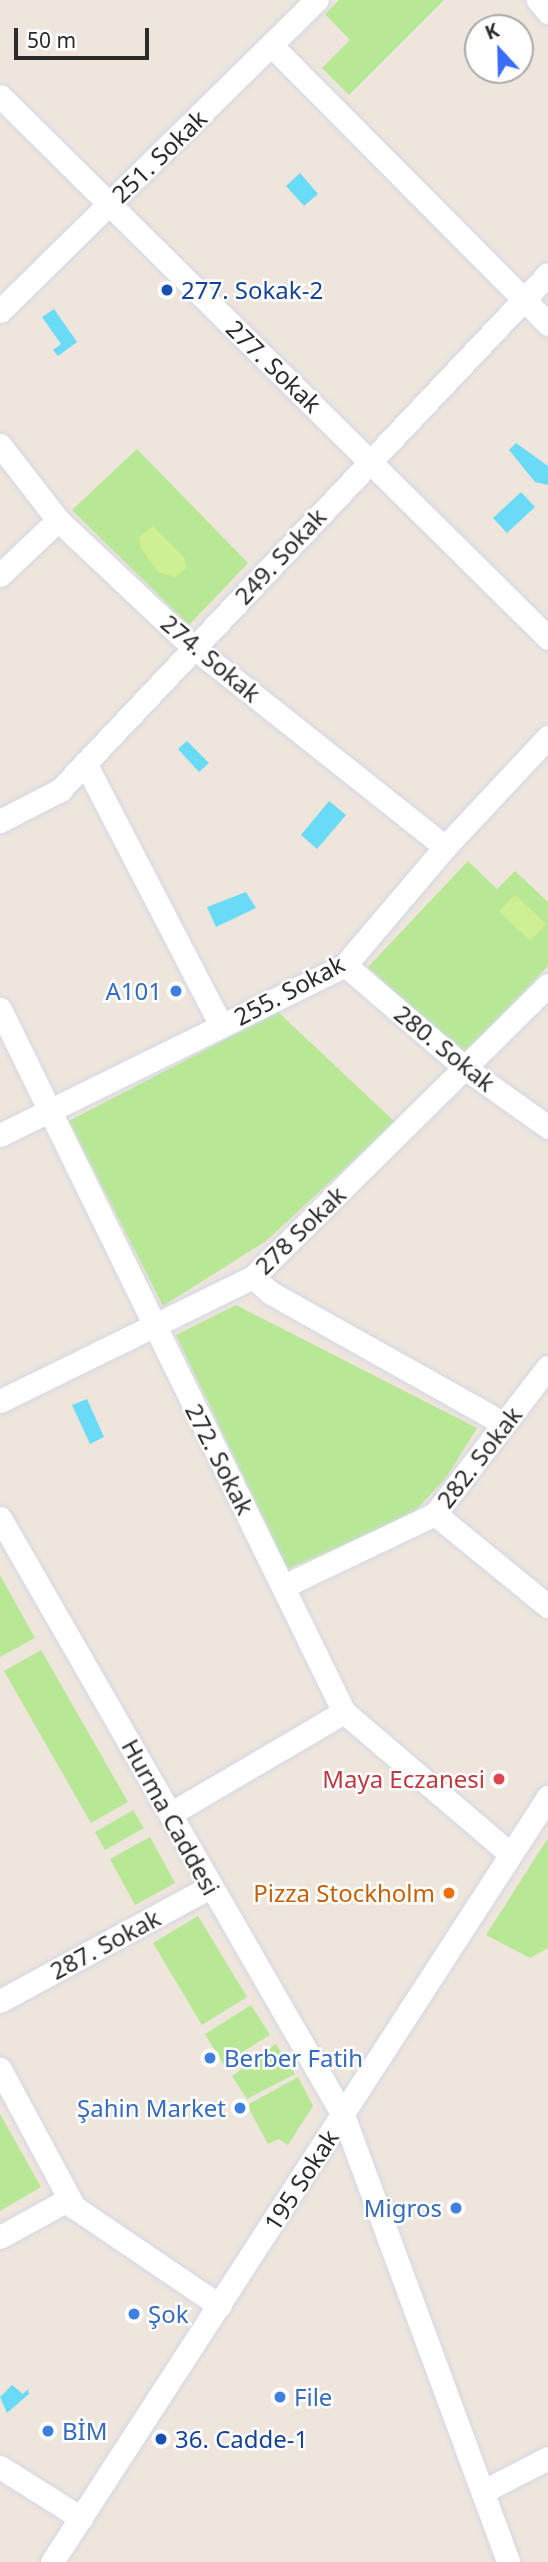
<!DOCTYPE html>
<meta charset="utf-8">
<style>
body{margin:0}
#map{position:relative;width:548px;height:2562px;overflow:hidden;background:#eee5dd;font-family:"Noto Sans",sans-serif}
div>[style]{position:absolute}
.green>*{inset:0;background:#b8e896}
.pitch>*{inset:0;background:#ceef92}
.water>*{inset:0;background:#6adbf6}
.roads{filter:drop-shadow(0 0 2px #d2d7e5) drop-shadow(0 0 2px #d2d7e5)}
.minor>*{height:23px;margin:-11.5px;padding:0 11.5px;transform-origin:11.5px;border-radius:11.5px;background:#fff}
.dots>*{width:19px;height:19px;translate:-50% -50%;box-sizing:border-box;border:4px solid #fff;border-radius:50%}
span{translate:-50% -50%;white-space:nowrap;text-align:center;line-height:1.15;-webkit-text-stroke:5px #fff;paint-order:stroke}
.street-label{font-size:24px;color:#2b2b2b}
.transit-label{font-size:24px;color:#164399}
.left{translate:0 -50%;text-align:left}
.shop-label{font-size:24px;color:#366cbe}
.right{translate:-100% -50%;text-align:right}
.health-label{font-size:24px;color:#be3a42}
.food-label{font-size:24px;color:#c56008}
.north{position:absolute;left:464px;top:14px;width:70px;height:70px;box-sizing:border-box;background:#fff;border:2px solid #aaa;border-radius:50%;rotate:338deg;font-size:19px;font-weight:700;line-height:28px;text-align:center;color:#2b2b2b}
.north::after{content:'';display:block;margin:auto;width:24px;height:32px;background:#396cff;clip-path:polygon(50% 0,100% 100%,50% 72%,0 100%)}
.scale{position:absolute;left:14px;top:28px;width:135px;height:32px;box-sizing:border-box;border:4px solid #2b2b2b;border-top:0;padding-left:9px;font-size:21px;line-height:24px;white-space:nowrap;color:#2b2b2b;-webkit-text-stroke:5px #fff;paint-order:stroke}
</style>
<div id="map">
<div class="green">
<div style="clip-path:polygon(339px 0,444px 0,349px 95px,322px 68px,350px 40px,325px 14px)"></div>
<div style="clip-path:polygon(137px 449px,248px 563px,189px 625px,72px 510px)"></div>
<div style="clip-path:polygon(468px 861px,497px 889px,515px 871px,548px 902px,548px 966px,463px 1056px,368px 967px)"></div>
<div style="clip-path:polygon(278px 1012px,395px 1122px,266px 1241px,163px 1306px,69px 1121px)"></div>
<div style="clip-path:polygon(236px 1305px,477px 1428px,446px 1478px,411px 1515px,288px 1569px,176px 1335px)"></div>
<div style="clip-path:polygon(0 1575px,35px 1638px,0 1657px)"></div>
<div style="clip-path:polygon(41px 1650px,128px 1802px,91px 1823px,4px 1671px)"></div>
<div style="clip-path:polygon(133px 1810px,144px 1828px,105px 1850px,95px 1832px)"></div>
<div style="clip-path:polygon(150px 1837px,175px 1883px,135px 1905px,110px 1859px)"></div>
<div style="clip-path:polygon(548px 1838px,548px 1948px,530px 1958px,486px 1935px)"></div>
<div style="clip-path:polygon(198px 1916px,247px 1997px,202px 2025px,153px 1943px)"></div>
<div style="clip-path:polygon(251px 2005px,270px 2035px,223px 2064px,205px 2034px)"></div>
<div style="clip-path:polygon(276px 2044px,295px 2074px,247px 2099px,232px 2076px)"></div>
<div style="clip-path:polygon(298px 2077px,313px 2106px,288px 2145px,279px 2139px,268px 2144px,247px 2105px)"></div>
<div style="clip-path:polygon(0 2114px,41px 2187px,0 2211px)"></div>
</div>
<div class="pitch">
<div style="clip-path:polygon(153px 526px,184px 557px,187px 568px,175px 577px,158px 572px,141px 548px,139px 537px)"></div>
<div style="clip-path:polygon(515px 895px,546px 924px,530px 941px,499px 911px)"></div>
</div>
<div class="water">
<div style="clip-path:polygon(300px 173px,318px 194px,304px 206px,286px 186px)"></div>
<div style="clip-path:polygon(54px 309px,77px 342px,58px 356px,53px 350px,61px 344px,42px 317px)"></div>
<div style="clip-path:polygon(516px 443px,548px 466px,548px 485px,535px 482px,509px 450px)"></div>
<div style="clip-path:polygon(521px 492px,535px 507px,507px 533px,493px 518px)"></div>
<div style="clip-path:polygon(187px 741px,209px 763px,199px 772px,178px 749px)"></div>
<div style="clip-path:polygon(329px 801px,346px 815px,317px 849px,301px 835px)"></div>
<div style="clip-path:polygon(246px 892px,256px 908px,216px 927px,207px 907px)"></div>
<div style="clip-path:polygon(87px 1399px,104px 1437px,90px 1444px,72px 1405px)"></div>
<div style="clip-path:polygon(12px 2385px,23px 2394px,28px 2389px,29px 2394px,7px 2413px,0 2397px)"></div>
</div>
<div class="roads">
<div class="minor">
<div style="left:538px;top:0;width:16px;rotate:50deg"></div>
<div style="left:272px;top:46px;width:392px;rotate:45.2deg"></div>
<div style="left:0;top:96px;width:771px;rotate:44.68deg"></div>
<div style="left:0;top:311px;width:444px;rotate:-44.5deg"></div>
<div style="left:0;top:445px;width:95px;rotate:52.3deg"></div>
<div style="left:58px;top:520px;width:185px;rotate:43.3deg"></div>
<div style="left:193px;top:647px;width:322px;rotate:38.4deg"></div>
<div style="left:0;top:575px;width:80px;rotate:-43.5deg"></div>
<div style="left:85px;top:763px;width:295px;rotate:62.6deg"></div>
<div style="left:0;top:821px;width:68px;rotate:-27.3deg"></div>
<div style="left:60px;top:790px;width:710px;rotate:-46.6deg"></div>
<div style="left:345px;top:965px;width:158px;rotate:40.6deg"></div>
<div style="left:465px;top:1068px;width:102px;rotate:35.4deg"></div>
<div style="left:0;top:1009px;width:783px;rotate:63.93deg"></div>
<div style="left:344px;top:1712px;width:218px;rotate:40.5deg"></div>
<div style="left:0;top:1135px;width:385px;rotate:-26.2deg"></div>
<div style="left:345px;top:965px;width:155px;rotate:-49.7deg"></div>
<div style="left:445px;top:847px;width:151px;rotate:-46.9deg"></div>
<div style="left:253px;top:1277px;width:24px;rotate:42deg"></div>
<div style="left:271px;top:1293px;width:267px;rotate:29.3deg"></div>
<div style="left:0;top:1401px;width:282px;rotate:-26.1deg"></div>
<div style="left:253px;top:1277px;width:415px;rotate:-44.7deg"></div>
<div style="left:435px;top:1514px;width:146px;rotate:39.2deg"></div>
<div style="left:0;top:1518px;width:689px;rotate:60.12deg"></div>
<div style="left:343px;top:2115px;width:476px;rotate:69.7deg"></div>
<div style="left:284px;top:1586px;width:167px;rotate:-25.5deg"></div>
<div style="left:435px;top:1514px;width:185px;rotate:-52.5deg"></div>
<div style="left:170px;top:1814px;width:202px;rotate:-30.4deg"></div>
<div style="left:0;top:2001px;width:239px;rotate:-28.5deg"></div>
<div style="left:0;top:2069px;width:157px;rotate:61.8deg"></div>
<div style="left:74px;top:2207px;width:176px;rotate:34.1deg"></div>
<div style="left:0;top:2237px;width:79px;rotate:-28.8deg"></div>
<div style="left:0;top:2467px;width:96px;rotate:32.2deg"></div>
<div style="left:484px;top:2491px;width:72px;rotate:-27.3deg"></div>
<div style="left:52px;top:2562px;width:912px;rotate:-57.04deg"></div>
</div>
</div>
<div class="dots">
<div style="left:167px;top:290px;background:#1a4fb4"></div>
<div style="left:176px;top:991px;background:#3f7fe0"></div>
<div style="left:499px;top:1779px;background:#e0444e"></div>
<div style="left:449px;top:1893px;background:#e8710a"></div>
<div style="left:210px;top:2058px;background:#3f7fe0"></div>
<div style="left:240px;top:2108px;background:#3f7fe0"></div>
<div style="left:456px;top:2208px;background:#3f7fe0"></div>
<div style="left:134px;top:2314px;background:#3f7fe0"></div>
<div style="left:280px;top:2397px;background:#3f7fe0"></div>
<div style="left:48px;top:2431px;background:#3f7fe0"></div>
<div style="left:161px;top:2439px;background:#1a4fb4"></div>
</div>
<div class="street-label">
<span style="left:159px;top:156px;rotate:-44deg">251. Sokak</span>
<span style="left:274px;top:366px;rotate:44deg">277. Sokak</span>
<span style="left:280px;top:556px;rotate:-47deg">249. Sokak</span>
<span style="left:211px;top:658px;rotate:40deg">274. Sokak</span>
<span style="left:289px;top:990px;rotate:-28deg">255. Sokak</span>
<span style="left:445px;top:1048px;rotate:39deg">280. Sokak</span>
<span style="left:300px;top:1230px;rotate:-44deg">278 Sokak</span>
<span style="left:479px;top:1457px;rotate:-52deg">282. Sokak</span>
<span style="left:220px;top:1459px;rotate:63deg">272. Sokak</span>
<span style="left:171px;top:1817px;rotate:61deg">Hurma Caddesi</span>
<span style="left:105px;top:1944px;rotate:-28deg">287. Sokak</span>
<span style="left:301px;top:2180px;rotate:-57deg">195 Sokak</span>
</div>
<div class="transit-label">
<span class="left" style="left:181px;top:290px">277. Sokak-2</span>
<span class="left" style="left:175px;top:2439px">36. Cadde-1</span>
</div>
<div class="shop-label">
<span class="right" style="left:162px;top:991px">A101</span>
<span class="left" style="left:224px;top:2058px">Berber Fatih</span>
<span class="right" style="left:226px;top:2108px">Şahin Market</span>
<span class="right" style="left:442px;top:2208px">Migros</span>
<span class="left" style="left:148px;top:2314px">Şok</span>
<span class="left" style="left:294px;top:2397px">File</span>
<span class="left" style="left:62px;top:2431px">BİM</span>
</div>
<div class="health-label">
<span class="right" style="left:485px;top:1779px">Maya Eczanesi</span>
</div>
<div class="food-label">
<span class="right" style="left:435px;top:1893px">Pizza Stockholm</span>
</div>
<div class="north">K</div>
<div class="scale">50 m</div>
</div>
